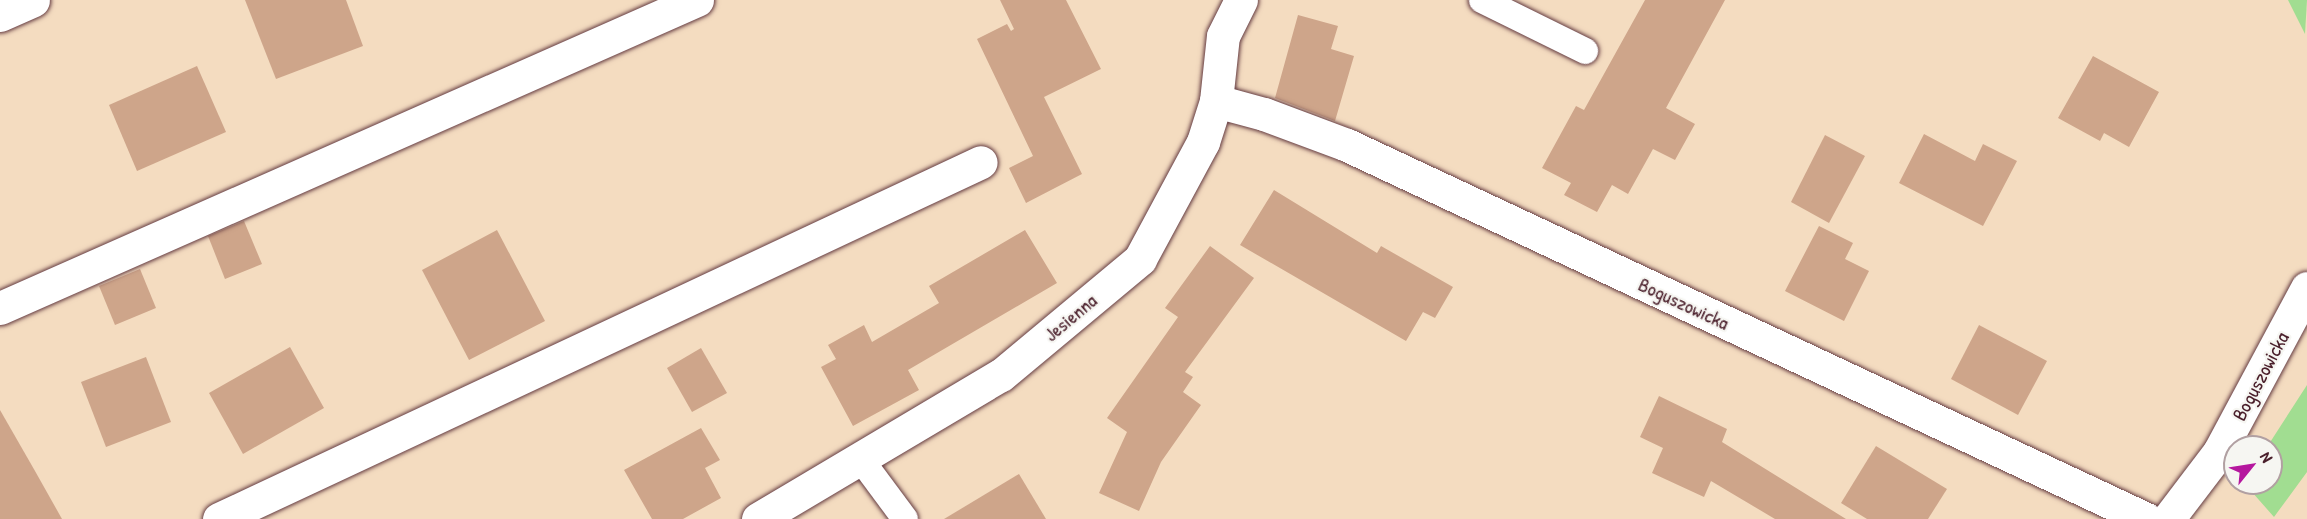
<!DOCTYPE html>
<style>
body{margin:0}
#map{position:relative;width:2307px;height:519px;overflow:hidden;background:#f4dcc0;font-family:"Patrick Hand",sans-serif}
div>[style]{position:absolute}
.green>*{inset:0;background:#a1dd91}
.building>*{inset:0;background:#cea58a}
.roads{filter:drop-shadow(0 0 2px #643b41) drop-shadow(0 0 2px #643b41)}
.service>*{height:26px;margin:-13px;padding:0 13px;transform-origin:13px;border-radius:13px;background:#fff}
.minor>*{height:33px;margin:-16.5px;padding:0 16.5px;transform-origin:16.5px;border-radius:16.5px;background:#fff}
.tertiary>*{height:33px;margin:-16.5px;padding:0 16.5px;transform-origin:16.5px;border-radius:16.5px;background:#fff}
span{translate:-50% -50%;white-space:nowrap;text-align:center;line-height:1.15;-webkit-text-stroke:4.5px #f6f6f2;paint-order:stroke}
.street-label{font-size:20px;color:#4a1f2b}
.north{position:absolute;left:2223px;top:435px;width:60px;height:60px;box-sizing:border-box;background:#f6f6f2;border:2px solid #b1a0a2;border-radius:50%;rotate:60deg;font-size:16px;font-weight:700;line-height:24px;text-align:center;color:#4a1f2b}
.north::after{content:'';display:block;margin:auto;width:21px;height:27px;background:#b5179e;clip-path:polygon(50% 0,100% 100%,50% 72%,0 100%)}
</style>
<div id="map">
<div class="green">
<div style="clip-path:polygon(2288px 0,2307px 0,2305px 34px)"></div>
<div style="clip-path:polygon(2307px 385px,2307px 472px,2274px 517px,2244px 483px,2271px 483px,2271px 447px,2267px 447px)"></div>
</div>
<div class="building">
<div style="clip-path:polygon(245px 0,346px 0,363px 46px,276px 79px)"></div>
<div style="clip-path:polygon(1000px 0,1066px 0,1101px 69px,1044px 97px,1082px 174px,1026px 203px,1009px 168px,1033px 156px,977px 39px,1007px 24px,1011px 31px,1014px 29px)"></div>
<div style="clip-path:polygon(1645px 0,1725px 0,1666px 108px,1695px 124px,1675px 160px,1653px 149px,1628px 194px,1612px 185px,1597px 212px,1564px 195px,1571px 183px,1542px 168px,1576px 106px,1584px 110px)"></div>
<div style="clip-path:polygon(1298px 15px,1338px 26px,1331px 49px,1354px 56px,1335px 121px,1275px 98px)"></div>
<div style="clip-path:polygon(2093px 56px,2159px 92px,2129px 147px,2104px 133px,2100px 141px,2058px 118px)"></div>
<div style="clip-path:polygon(197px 66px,226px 132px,137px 171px,109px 105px)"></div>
<div style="clip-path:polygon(1924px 134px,1975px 161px,1983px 144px,2017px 161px,1983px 226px,1899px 183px)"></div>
<div style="clip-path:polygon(1825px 135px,1865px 156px,1829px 223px,1791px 202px)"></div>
<div style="clip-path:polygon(1274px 190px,1377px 253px,1381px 246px,1453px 287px,1435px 318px,1423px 312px,1406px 341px,1240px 245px)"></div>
<div style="clip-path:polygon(244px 221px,262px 264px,225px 279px,208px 236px)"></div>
<div style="clip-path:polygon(1819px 226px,1853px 243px,1845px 259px,1869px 271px,1844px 321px,1785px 291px)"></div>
<div style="clip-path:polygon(497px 230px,545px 321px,469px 360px,422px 270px)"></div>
<div style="clip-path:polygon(1025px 230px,1057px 283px,908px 370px,919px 390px,853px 426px,821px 367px,836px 359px,828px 345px,864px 325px,872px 342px,939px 303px,929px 286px)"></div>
<div style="clip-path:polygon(1210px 246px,1254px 278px,1185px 372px,1193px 377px,1183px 392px,1201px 405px,1161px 462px,1139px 511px,1099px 493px,1127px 432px,1107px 418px,1178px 317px,1165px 308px)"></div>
<div style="clip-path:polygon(140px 269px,156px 308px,115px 325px,99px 286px)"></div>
<div style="clip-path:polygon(1979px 325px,2047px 361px,2018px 415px,1951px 379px)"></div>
<div style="clip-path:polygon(290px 347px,324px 408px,243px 454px,209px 393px)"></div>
<div style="clip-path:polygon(701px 348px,727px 393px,692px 412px,667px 368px)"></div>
<div style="clip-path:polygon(146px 357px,171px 422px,106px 447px,81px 382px)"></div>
<div style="clip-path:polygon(1659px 396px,1727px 429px,1722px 442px,1846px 519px,1775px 519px,1711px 481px,1704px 497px,1652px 473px,1663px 448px,1640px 437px)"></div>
<div style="clip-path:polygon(0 410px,35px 471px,62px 519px,0 519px)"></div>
<div style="clip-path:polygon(701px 428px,720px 460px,705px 468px,721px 498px,683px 519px,652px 519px,624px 470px)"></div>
<div style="clip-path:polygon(1876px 446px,1947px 489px,1928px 519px,1867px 519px,1841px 503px)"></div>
<div style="clip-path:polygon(1019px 474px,1046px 519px,944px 519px)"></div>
</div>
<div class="roads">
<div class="service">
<div style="left:1482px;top:0;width:115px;rotate:26.3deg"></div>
<div style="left:859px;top:457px;width:77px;rotate:53.4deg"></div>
</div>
<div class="minor">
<div style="left:0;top:15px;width:36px;rotate:-24deg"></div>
<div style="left:1216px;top:101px;width:50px;rotate:15.2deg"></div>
<div style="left:1264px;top:114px;width:89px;rotate:20.5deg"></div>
<div style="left:1347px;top:145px;width:882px;rotate:25.08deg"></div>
<div style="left:0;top:308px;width:762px;rotate:-23.84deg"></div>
<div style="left:219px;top:519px;width:841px;rotate:-25.1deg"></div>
<div style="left:758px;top:519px;width:282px;rotate:-30.7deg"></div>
<div style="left:1001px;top:375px;width:181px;rotate:-39.8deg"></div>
<div style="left:1140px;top:259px;width:133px;rotate:-61.7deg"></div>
<div style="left:1203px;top:142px;width:43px;rotate:-72.4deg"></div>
<div style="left:1216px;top:101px;width:65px;rotate:-83.9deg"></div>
<div style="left:1223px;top:36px;width:40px;rotate:-63.4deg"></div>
</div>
<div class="tertiary">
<div style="left:2168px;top:519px;width:84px;rotate:-52.7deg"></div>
<div style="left:2219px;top:452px;width:186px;rotate:-61.8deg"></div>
</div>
</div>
<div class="street-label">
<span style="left:1684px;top:303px;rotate:25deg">Boguszowicka</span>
<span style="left:1070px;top:317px;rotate:-40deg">Jesienna</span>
<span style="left:2260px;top:376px;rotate:-62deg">Boguszowicka</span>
</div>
<div class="north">N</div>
</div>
